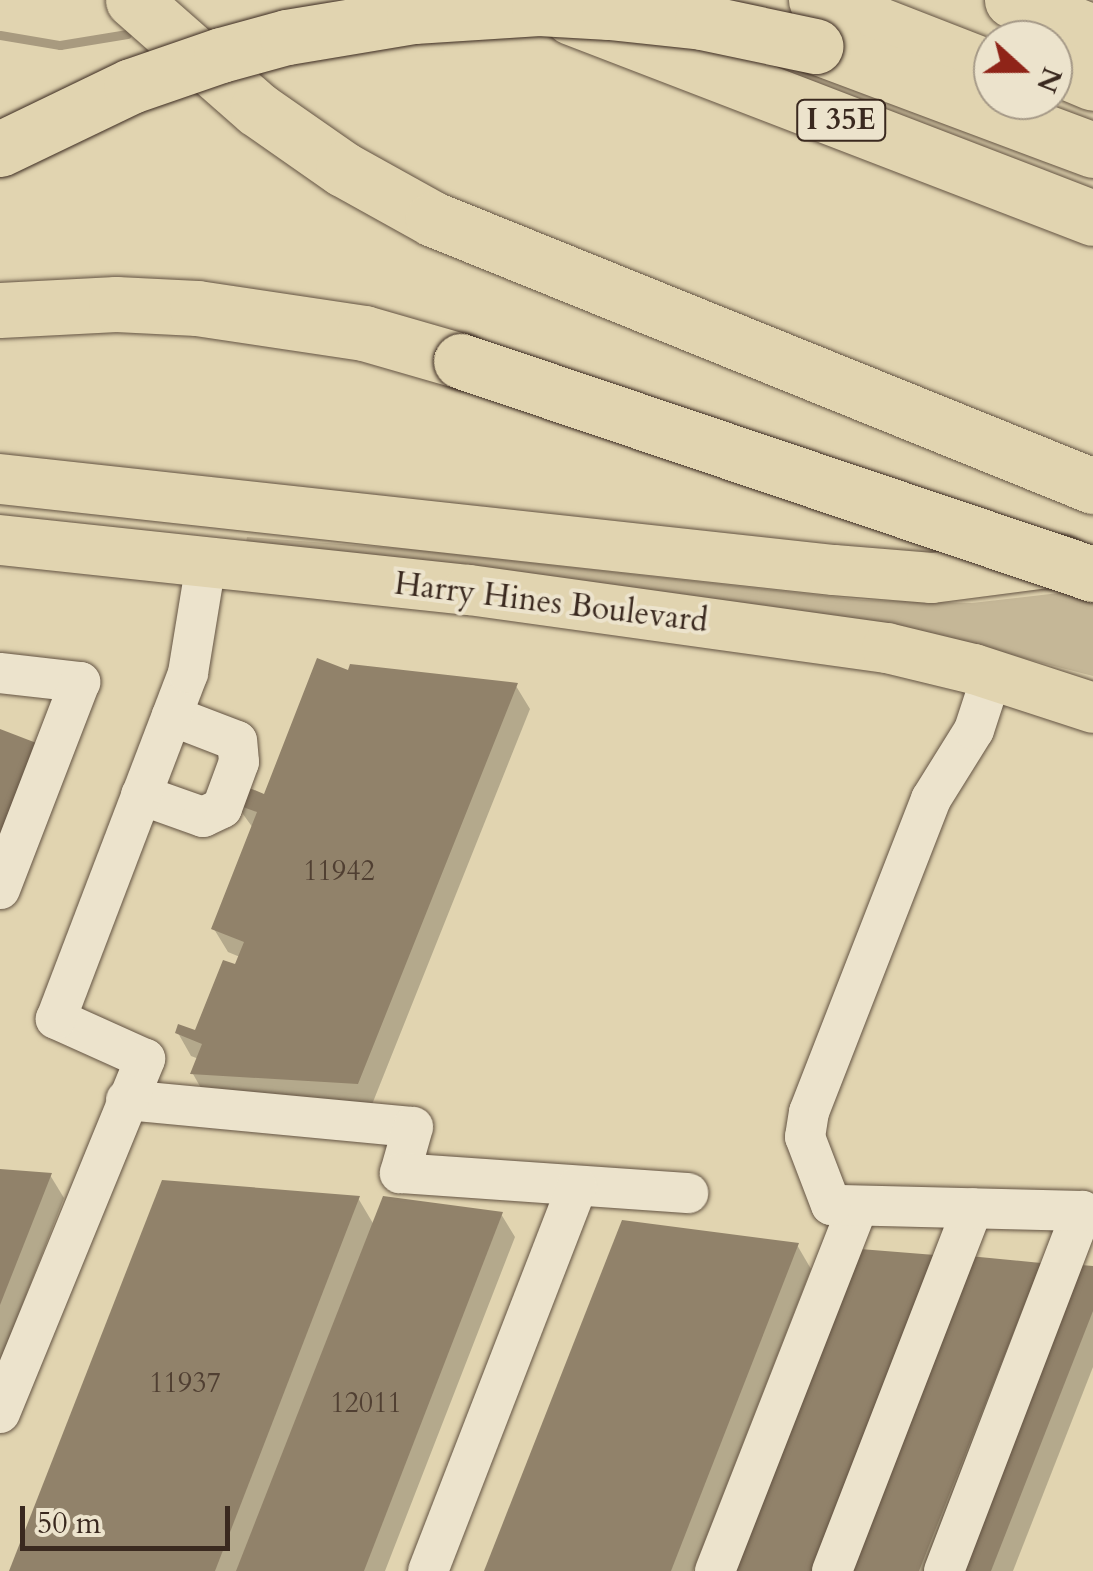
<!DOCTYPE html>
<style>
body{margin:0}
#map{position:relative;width:1093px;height:1571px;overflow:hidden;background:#e1d4b0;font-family:Cardo,serif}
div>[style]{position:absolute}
.green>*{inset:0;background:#c5b797}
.shadow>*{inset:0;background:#0003}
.stream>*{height:9px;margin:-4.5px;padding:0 4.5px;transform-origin:4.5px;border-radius:4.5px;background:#a89a7f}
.building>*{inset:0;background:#91826a}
.roads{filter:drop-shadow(0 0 2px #645443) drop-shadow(0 0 2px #645443)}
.minor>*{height:40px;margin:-20px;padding:0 20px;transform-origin:20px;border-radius:20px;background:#ece3cc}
.major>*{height:50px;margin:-25px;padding:0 25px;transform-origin:25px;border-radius:25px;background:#e1d4b0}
.highway>*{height:55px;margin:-27.5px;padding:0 27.5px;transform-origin:27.5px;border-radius:27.5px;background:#e1d4b0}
.bridges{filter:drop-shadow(0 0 2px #3a291f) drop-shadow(0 0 2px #3a291f)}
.highway-bridge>*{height:55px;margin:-27.5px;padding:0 27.5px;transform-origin:27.5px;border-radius:27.5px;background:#e1d4b0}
span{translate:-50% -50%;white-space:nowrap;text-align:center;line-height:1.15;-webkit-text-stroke:8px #ece3cc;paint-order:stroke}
.number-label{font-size:28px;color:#503f32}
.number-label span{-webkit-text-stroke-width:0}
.shield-label span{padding:2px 8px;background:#ece3cc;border:2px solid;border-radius:8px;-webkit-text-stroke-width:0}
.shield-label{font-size:30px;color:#3a291f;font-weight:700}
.street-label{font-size:32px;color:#3a291f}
.north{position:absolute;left:973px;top:20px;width:100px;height:100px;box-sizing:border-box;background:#ece3cc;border:2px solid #a59987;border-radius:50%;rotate:111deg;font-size:28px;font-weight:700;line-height:40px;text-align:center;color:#3a291f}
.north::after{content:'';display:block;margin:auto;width:35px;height:45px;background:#8f2418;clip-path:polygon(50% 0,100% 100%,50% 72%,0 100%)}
.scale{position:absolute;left:20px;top:1506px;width:210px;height:45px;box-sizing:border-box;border:5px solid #3a291f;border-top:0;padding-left:12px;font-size:30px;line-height:35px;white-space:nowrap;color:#3a291f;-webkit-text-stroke:8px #ece3cc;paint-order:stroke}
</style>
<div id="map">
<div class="green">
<div style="clip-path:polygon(247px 537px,407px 549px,863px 600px,972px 603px,1093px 589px,1093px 676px,926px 633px,769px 606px,245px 548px)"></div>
</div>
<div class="shadow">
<div style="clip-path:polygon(349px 673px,516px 686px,530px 709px,371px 1107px,206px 1097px,193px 1074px,199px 1059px,191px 1056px,178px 1033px,196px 1034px,240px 957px,228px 952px,214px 929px,253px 828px,235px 803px,266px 797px)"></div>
<div style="clip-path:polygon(0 1171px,50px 1175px,64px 1198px,0 1362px)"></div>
<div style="clip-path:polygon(358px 1198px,374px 1225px,501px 1214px,515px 1237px,385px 1571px,12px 1571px)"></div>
<div style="clip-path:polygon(797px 1245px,811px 1269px,693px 1571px,487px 1571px)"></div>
<div style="clip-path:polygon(1039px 1265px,941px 1571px,847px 1571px)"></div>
<div style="clip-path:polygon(1093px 1269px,1093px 1367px,1013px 1571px,951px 1571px)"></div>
</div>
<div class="stream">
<div style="left:0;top:35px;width:61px;rotate:9.5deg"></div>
<div style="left:60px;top:45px;width:68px;rotate:-9.3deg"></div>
</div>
<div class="building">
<div style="clip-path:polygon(317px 658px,348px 670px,350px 664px,518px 683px,358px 1084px,190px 1074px,202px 1044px,175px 1033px,178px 1024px,195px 1030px,223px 960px,235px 964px,244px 942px,211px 929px,257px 812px,232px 803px,240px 784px,264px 794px)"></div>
<div style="clip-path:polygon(0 729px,39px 744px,0 843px)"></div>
<div style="clip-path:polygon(0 1169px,52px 1173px,0 1305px)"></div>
<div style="clip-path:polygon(162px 1180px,360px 1196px,215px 1571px,9px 1571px)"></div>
<div style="clip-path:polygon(383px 1196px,503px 1212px,364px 1571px,236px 1571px)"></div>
<div style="clip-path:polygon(622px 1220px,799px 1243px,671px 1571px,484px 1571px)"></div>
<div style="clip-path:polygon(860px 1249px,935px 1255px,812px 1571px,733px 1571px)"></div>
<div style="clip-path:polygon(969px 1256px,1041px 1263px,919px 1571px,845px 1571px)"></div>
<div style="clip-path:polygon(1069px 1264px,1093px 1266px,1093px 1311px,991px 1571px,948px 1571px)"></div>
</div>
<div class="roads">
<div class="minor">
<div style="left:0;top:673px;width:81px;rotate:6.4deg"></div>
<div style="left:80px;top:682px;width:222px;rotate:111.1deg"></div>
<div style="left:141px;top:795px;width:66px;rotate:19.5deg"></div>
<div style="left:203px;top:817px;width:21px;rotate:-25deg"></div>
<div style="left:222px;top:808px;width:49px;rotate:-69.7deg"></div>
<div style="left:239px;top:762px;width:21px;rotate:-95deg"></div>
<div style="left:237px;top:741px;width:70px;rotate:-159deg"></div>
<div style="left:126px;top:1100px;width:288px;rotate:5.4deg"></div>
<div style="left:413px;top:1127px;width:48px;rotate:105.8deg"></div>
<div style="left:400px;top:1173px;width:289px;rotate:4deg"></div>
<div style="left:0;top:1413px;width:383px;rotate:-67.7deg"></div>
<div style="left:145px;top:1059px;width:98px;rotate:-155.8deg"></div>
<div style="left:56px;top:1019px;width:370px;rotate:-69.1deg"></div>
<div style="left:188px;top:673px;width:111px;rotate:-80.7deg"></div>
<div style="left:428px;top:1571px;width:412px;rotate:-68.8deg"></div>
<div style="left:715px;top:1571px;width:392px;rotate:-68.6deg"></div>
<div style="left:832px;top:1571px;width:389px;rotate:-68.8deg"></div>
<div style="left:944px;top:1571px;width:386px;rotate:-69deg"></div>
<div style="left:1082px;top:1211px;width:251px;rotate:-178.6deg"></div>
<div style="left:831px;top:1205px;width:73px;rotate:-110.9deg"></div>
<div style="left:805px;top:1137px;width:25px;rotate:-81deg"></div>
<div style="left:809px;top:1112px;width:336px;rotate:-68.7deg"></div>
<div style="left:931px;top:799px;width:81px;rotate:-58.1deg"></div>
<div style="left:974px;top:730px;width:58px;rotate:-71.9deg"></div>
</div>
<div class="major">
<div style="left:0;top:479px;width:839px;rotate:6.23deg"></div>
<div style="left:834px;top:570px;width:98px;rotate:4.7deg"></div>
<div style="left:932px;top:578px;width:132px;rotate:-7.4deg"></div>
<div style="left:0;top:540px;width:472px;rotate:6.1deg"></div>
<div style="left:469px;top:590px;width:422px;rotate:7.9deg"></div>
<div style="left:887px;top:648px;width:89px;rotate:13.6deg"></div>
<div style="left:974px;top:669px;width:125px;rotate:18.1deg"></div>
</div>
<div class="highway">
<div style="left:133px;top:0;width:165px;rotate:41.3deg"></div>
<div style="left:257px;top:109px;width:105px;rotate:34.9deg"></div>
<div style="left:343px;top:169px;width:103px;rotate:29.1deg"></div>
<div style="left:433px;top:219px;width:712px;rotate:22.03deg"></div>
<div style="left:816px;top:0;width:190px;rotate:21.3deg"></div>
<div style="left:1012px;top:0;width:87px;rotate:21.6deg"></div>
<div style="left:571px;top:17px;width:559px;rotate:21.06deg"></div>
<div style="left:815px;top:46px;width:297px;rotate:20.5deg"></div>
<div style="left:1053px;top:66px;width:43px;rotate:23deg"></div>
<div style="left:0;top:310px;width:116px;rotate:-3deg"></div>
<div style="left:116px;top:304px;width:81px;rotate:2.8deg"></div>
<div style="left:197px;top:308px;width:169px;rotate:8.5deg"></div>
<div style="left:364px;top:333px;width:101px;rotate:16.1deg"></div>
</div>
</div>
<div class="bridges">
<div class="highway-bridge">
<div style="left:0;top:149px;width:145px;rotate:-25.7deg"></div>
<div style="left:131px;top:86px;width:95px;rotate:-19deg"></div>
<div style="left:221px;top:55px;width:68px;rotate:-15.3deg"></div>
<div style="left:287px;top:37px;width:129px;rotate:-9.4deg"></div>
<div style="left:414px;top:16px;width:125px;rotate:-3.7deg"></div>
<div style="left:539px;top:8px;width:70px;rotate:3.3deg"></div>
<div style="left:609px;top:12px;width:94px;rotate:6.1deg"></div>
<div style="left:702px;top:22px;width:116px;rotate:12deg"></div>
<div style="left:461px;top:361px;width:667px;rotate:18.63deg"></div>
</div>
</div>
<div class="number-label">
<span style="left:339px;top:871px">11942</span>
<span style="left:185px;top:1383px">11937</span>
<span style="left:366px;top:1403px">12011</span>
</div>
<div class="shield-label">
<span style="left:841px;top:120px">I 35E</span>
</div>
<div class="street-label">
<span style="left:551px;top:603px;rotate:7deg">Harry Hines Boulevard</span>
</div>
<div class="north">N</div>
<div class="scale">50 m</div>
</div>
